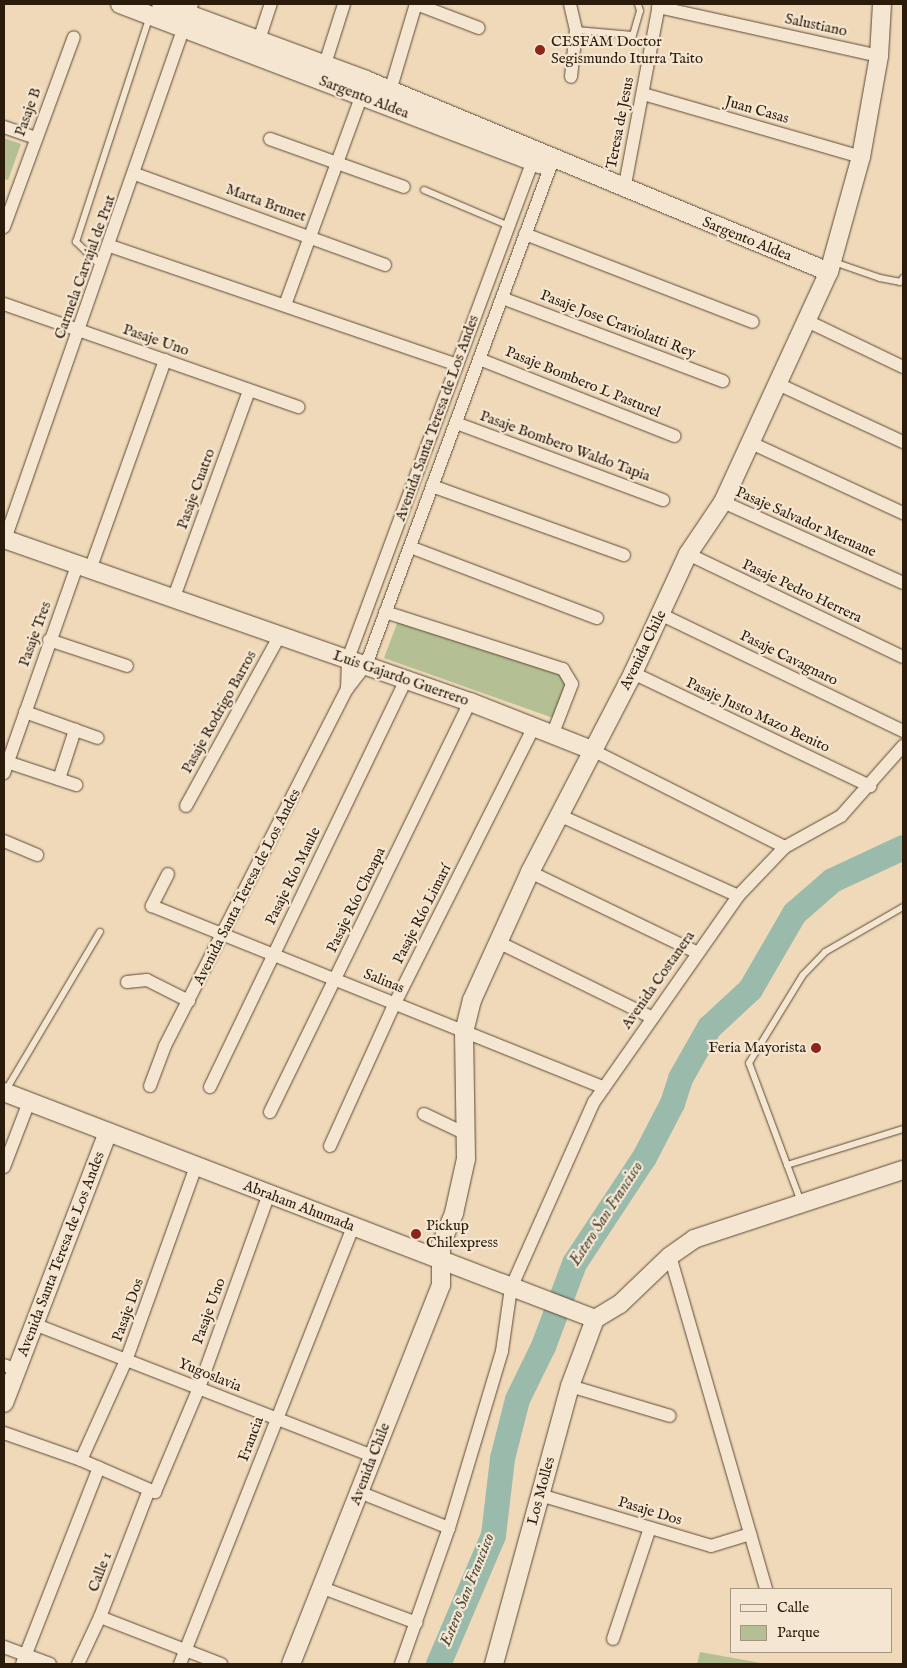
<!DOCTYPE html>
<meta charset="utf-8">
<style>
body{margin:0}
#map{position:relative;width:907px;height:1668px;overflow:hidden;background:#efd9b9;font-family:"IM FELL English",serif}
div>[style]{position:absolute}
.green>*{inset:0;background:#b4c093}
.river>*{height:25px;margin:-12.5px;padding:0 12.5px;transform-origin:12.5px;border-radius:12.5px;background:#9abaab}
.roads{filter:drop-shadow(0 0 1px #5c4a36) drop-shadow(0 0 1px #5c4a36)}
.lane>*{height:6px;margin:-3px;padding:0 3px;transform-origin:3px;border-radius:3px;background:#f5e6d2}
.street>*{height:12px;margin:-6px;padding:0 6px;transform-origin:6px;border-radius:6px;background:#f5e6d2}
.secondary>*{height:18px;margin:-9px;padding:0 9px;transform-origin:9px;border-radius:9px;background:#f5e6d2}
.dots>*{width:14px;height:14px;translate:-50% -50%;box-sizing:border-box;border:2px solid #f5e6d2;border-radius:50%}
span{translate:-50% -50%;white-space:nowrap;text-align:center;line-height:1.15;-webkit-text-stroke:4.5px #f5e6d2;paint-order:stroke}
.street-label{font-size:15px;color:#2b1b0b}
.poi-label{font-size:15px;color:#2b1b0b}
.left{translate:0 -50%;text-align:left}
.right{translate:-100% -50%;text-align:right}
.water-label{font-size:16px;color:#4c4b3b;font-style:italic}
.frame{position:absolute;inset:0;border:5px solid #2b1b0b;pointer-events:none}
.legend{position:absolute;left:730px;top:1588px;width:162px;height:65px;box-sizing:border-box;background:#f5e6d2;border:1px solid #a49582;margin:0;padding:6px 9px;list-style:none;font-size:15px;color:#2b1b0b}
.legend li{display:flex;align-items:center;gap:10px;height:25px}
.legend b{width:25px;border:1px solid #a49582}
</style>
<div id="map">
<div class="green">
<div style="clip-path:polygon(4px 138px,21px 144px,8px 180px,4px 179px)"></div>
<div style="clip-path:polygon(398px 621px,565px 673px,568px 686px,556px 719px,384px 658px)"></div>
<div style="clip-path:polygon(700px 1652px,767px 1664px,697px 1664px)"></div>
</div>
<div class="river">
<div style="left:438px;top:1664px;width:140px;rotate:-66.9deg"></div>
<div style="left:493px;top:1535px;width:78px;rotate:-83.3deg"></div>
<div style="left:502px;top:1458px;width:61px;rotate:-75.7deg"></div>
<div style="left:517px;top:1399px;width:59px;rotate:-63.9deg"></div>
<div style="left:543px;top:1346px;width:89px;rotate:-69.5deg"></div>
<div style="left:574px;top:1263px;width:127px;rotate:-56.6deg"></div>
<div style="left:644px;top:1157px;width:61px;rotate:-62.6deg"></div>
<div style="left:672px;top:1103px;width:26px;rotate:-72deg"></div>
<div style="left:680px;top:1078px;width:59px;rotate:-60.4deg"></div>
<div style="left:709px;top:1027px;width:56px;rotate:-42.8deg"></div>
<div style="left:750px;top:989px;width:88px;rotate:-59.9deg"></div>
<div style="left:794px;top:913px;width:50px;rotate:-41deg"></div>
<div style="left:832px;top:880px;width:78px;rotate:-24.9deg"></div>
</div>
<div class="roads">
<div class="lane">
<div style="left:576px;top:30px;width:57px;rotate:5deg"></div>
<div style="left:633px;top:35px;width:25px;rotate:-74deg"></div>
<div style="left:640px;top:11px;width:7px;rotate:-106deg"></div>
<div style="left:424px;top:190px;width:90px;rotate:22.9deg"></div>
<div style="left:834px;top:262px;width:49px;rotate:19.2deg"></div>
<div style="left:880px;top:278px;width:20px;rotate:11deg"></div>
<div style="left:900px;top:282px;width:5px;rotate:-53deg"></div>
<div style="left:101px;top:266px;width:35px;rotate:-136deg"></div>
<div style="left:76px;top:242px;width:239px;rotate:-71.9deg"></div>
<div style="left:6px;top:1090px;width:184px;rotate:-59.3deg"></div>
<div style="left:787px;top:1165px;width:121px;rotate:-17.2deg"></div>
<div style="left:801px;top:1202px;width:148px;rotate:-110.5deg"></div>
<div style="left:749px;top:1063px;width:103px;rotate:-58.5deg"></div>
<div style="left:803px;top:975px;width:32px;rotate:-46deg"></div>
<div style="left:825px;top:952px;width:90px;rotate:-30deg"></div>
</div>
<div class="street">
<div style="left:416px;top:4px;width:67px;rotate:20.9deg"></div>
<div style="left:570px;top:4px;width:27px;rotate:77deg"></div>
<div style="left:576px;top:30px;width:47px;rotate:96.1deg"></div>
<div style="left:658px;top:7px;width:226px;rotate:12.5deg"></div>
<div style="left:259px;top:40px;width:38px;rotate:-72deg"></div>
<div style="left:325px;top:64px;width:63px;rotate:-72.4deg"></div>
<div style="left:390px;top:91px;width:91px;rotate:-73.4deg"></div>
<div style="left:643px;top:94px;width:227px;rotate:16.1deg"></div>
<div style="left:4px;top:127px;width:34px;rotate:19deg"></div>
<div style="left:270px;top:139px;width:142px;rotate:19.7deg"></div>
<div style="left:135px;top:174px;width:266px;rotate:20deg"></div>
<div style="left:624px;top:190px;width:189px;rotate:-79.3deg"></div>
<div style="left:4px;top:227px;width:202px;rotate:-69.8deg"></div>
<div style="left:525px;top:234px;width:244px;rotate:21.1deg"></div>
<div style="left:110px;top:246px;width:367px;rotate:18.9deg"></div>
<div style="left:502px;top:298px;width:236px;rotate:20.6deg"></div>
<div style="left:4px;top:304px;width:312px;rotate:19.3deg"></div>
<div style="left:285px;top:305px;width:230px;rotate:-69.9deg"></div>
<div style="left:805px;top:320px;width:109px;rotate:25.6deg"></div>
<div style="left:479px;top:359px;width:210px;rotate:21.5deg"></div>
<div style="left:778px;top:384px;width:138px;rotate:24.9deg"></div>
<div style="left:456px;top:423px;width:221px;rotate:20.4deg"></div>
<div style="left:749px;top:442px;width:170px;rotate:24.8deg"></div>
<div style="left:432px;top:486px;width:204px;rotate:19.8deg"></div>
<div style="left:723px;top:502px;width:197px;rotate:24.2deg"></div>
<div style="left:4px;top:542px;width:570px;rotate:-70.74deg"></div>
<div style="left:410px;top:547px;width:200px;rotate:20.8deg"></div>
<div style="left:688px;top:554px;width:238px;rotate:25.6deg"></div>
<div style="left:91px;top:567px;width:220px;rotate:-70.3deg"></div>
<div style="left:174px;top:597px;width:219px;rotate:-70deg"></div>
<div style="left:385px;top:612px;width:187px;rotate:17.8deg"></div>
<div style="left:563px;top:669px;width:17px;rotate:59deg"></div>
<div style="left:572px;top:684px;width:53px;rotate:111.2deg"></div>
<div style="left:660px;top:614px;width:270px;rotate:25.7deg"></div>
<div style="left:49px;top:640px;width:82px;rotate:18.4deg"></div>
<div style="left:633px;top:673px;width:263px;rotate:25.5deg"></div>
<div style="left:347px;top:689px;width:30px;rotate:-88deg"></div>
<div style="left:348px;top:659px;width:538px;rotate:-69.64deg"></div>
<div style="left:25px;top:712px;width:77px;rotate:19.6deg"></div>
<div style="left:592px;top:750px;width:216px;rotate:26.7deg"></div>
<div style="left:7px;top:762px;width:73px;rotate:18.4deg"></div>
<div style="left:4px;top:773px;width:223px;rotate:-70.6deg"></div>
<div style="left:59px;top:779px;width:52px;rotate:-71.9deg"></div>
<div style="left:186px;top:806px;width:195px;rotate:-61.2deg"></div>
<div style="left:561px;top:816px;width:194px;rotate:24.3deg"></div>
<div style="left:4px;top:841px;width:36px;rotate:23deg"></div>
<div style="left:530px;top:872px;width:184px;rotate:25.7deg"></div>
<div style="left:168px;top:874px;width:36px;rotate:117deg"></div>
<div style="left:152px;top:906px;width:487px;rotate:21.9deg"></div>
<div style="left:498px;top:942px;width:170px;rotate:26.1deg"></div>
<div style="left:127px;top:982px;width:20px;rotate:-6deg"></div>
<div style="left:147px;top:980px;width:47px;rotate:26.6deg"></div>
<div style="left:150px;top:1086px;width:43px;rotate:-69.4deg"></div>
<div style="left:165px;top:1046px;width:401px;rotate:-63deg"></div>
<div style="left:347px;top:689px;width:31px;rotate:-52deg"></div>
<div style="left:366px;top:665px;width:542px;rotate:-69.69deg"></div>
<div style="left:210px;top:1087px;width:452px;rotate:-64.3deg"></div>
<div style="left:270px;top:1112px;width:456px;rotate:-64deg"></div>
<div style="left:424px;top:1114px;width:44px;rotate:25.4deg"></div>
<div style="left:330px;top:1146px;width:157px;rotate:-65.6deg"></div>
<div style="left:395px;top:1003px;width:309px;rotate:-63.3deg"></div>
<div style="left:4px;top:1167px;width:70px;rotate:-69deg"></div>
<div style="left:670px;top:1256px;width:347px;rotate:73.9deg"></div>
<div style="left:34px;top:1324px;width:363px;rotate:21.3deg"></div>
<div style="left:4px;top:1365px;width:14px;rotate:21deg"></div>
<div style="left:570px;top:1386px;width:104px;rotate:16.7deg"></div>
<div style="left:4px;top:1433px;width:82px;rotate:19.3deg"></div>
<div style="left:81px;top:1460px;width:81px;rotate:23.4deg"></div>
<div style="left:81px;top:1460px;width:112px;rotate:-65.7deg"></div>
<div style="left:127px;top:1358px;width:204px;rotate:-70.2deg"></div>
<div style="left:155px;top:1492px;width:113px;rotate:-67.1deg"></div>
<div style="left:199px;top:1388px;width:206px;rotate:-70.2deg"></div>
<div style="left:359px;top:1492px;width:97px;rotate:21.8deg"></div>
<div style="left:540px;top:1495px;width:178px;rotate:16.6deg"></div>
<div style="left:711px;top:1546px;width:41px;rotate:-17.1deg"></div>
<div style="left:320px;top:1587px;width:103px;rotate:20.4deg"></div>
<div style="left:100px;top:1617px;width:130px;rotate:21.2deg"></div>
<div style="left:613px;top:1639px;width:117px;rotate:-71.6deg"></div>
<div style="left:4px;top:1647px;width:49px;rotate:20.3deg"></div>
<div style="left:22px;top:1664px;width:211px;rotate:-68.6deg"></div>
<div style="left:78px;top:1664px;width:52px;rotate:-64.9deg"></div>
<div style="left:100px;top:1617px;width:136px;rotate:-68.9deg"></div>
<div style="left:180px;top:1664px;width:470px;rotate:-68.4deg"></div>
<div style="left:401px;top:1664px;width:144px;rotate:-70.6deg"></div>
<div style="left:449px;top:1528px;width:185px;rotate:-73.3deg"></div>
<div style="left:502px;top:1351px;width:64px;rotate:-81.9deg"></div>
<div style="left:511px;top:1288px;width:204px;rotate:-66deg"></div>
<div style="left:594px;top:1102px;width:251px;rotate:-55deg"></div>
<div style="left:738px;top:896px;width:68px;rotate:-46.2deg"></div>
<div style="left:785px;top:847px;width:64px;rotate:-29deg"></div>
<div style="left:841px;top:816px;width:94px;rotate:-48.5deg"></div>
</div>
<div class="secondary">
<div style="left:120px;top:4px;width:449px;rotate:20.9deg"></div>
<div style="left:161px;top:4px;width:219px;rotate:20.3deg"></div>
<div style="left:366px;top:80px;width:501px;rotate:22.52deg"></div>
<div style="left:4px;top:539px;width:494px;rotate:19.3deg"></div>
<div style="left:470px;top:702px;width:131px;rotate:21.5deg"></div>
<div style="left:4px;top:1092px;width:633px;rotate:21.01deg"></div>
<div style="left:595px;top:1319px;width:29px;rotate:-31deg"></div>
<div style="left:620px;top:1304px;width:69px;rotate:-43.8deg"></div>
<div style="left:670px;top:1256px;width:29px;rotate:-35deg"></div>
<div style="left:694px;top:1239px;width:220px;rotate:-18.3deg"></div>
<div style="left:4px;top:1403px;width:290px;rotate:-69deg"></div>
<div style="left:291px;top:1664px;width:408px;rotate:-68.4deg"></div>
<div style="left:441px;top:1285px;width:41px;rotate:-90deg"></div>
<div style="left:441px;top:1244px;width:34px;rotate:-67deg"></div>
<div style="left:454px;top:1213px;width:55px;rotate:-77.5deg"></div>
<div style="left:466px;top:1159px;width:127px;rotate:-90.9deg"></div>
<div style="left:464px;top:1032px;width:33px;rotate:-76deg"></div>
<div style="left:472px;top:1000px;width:141px;rotate:-65.6deg"></div>
<div style="left:530px;top:872px;width:224px;rotate:-62.6deg"></div>
<div style="left:633px;top:673px;width:131px;rotate:-65.2deg"></div>
<div style="left:688px;top:554px;width:63px;rotate:-56.1deg"></div>
<div style="left:723px;top:502px;width:253px;rotate:-65.3deg"></div>
<div style="left:829px;top:272px;width:119px;rotate:-74.5deg"></div>
<div style="left:861px;top:157px;width:103px;rotate:-79.9deg"></div>
<div style="left:879px;top:56px;width:52px;rotate:-86.7deg"></div>
<div style="left:494px;top:1664px;width:288px;rotate:-74.7deg"></div>
<div style="left:570px;top:1386px;width:72px;rotate:-69.5deg"></div>
</div>
</div>
<div class="dots">
<div style="left:540px;top:50px;background:#8f2418"></div>
<div style="left:816px;top:1048px;background:#8f2418"></div>
<div style="left:416px;top:1234px;background:#8f2418"></div>
</div>
<div class="street-label">
<span style="left:816px;top:25px;rotate:12deg">Salustiano</span>
<span style="left:364px;top:97px;rotate:21deg">Sargento Aldea</span>
<span style="left:757px;top:110px;rotate:16deg">Juan Casas</span>
<span style="left:28px;top:112px;rotate:-70deg">Pasaje B</span>
<span style="left:620px;top:123px;rotate:-79deg">Teresa de Jesus</span>
<span style="left:266px;top:203px;rotate:20deg">Marta Brunet</span>
<span style="left:747px;top:239px;rotate:22deg">Sargento Aldea</span>
<span style="left:85px;top:267px;rotate:-70deg">Carmela Carvajal de Prat</span>
<span style="left:618px;top:324px;rotate:21deg">Pasaje Jose Craviolatti Rey</span>
<span style="left:156px;top:340px;rotate:19deg">Pasaje Uno</span>
<span style="left:583px;top:382px;rotate:22deg">Pasaje Bombero L Pasturel</span>
<span style="left:437px;top:418px;rotate:-70deg">Avenida Santa Teresa de Los Andes</span>
<span style="left:565px;top:446px;rotate:20deg">Pasaje Bombero Waldo Tapia</span>
<span style="left:196px;top:489px;rotate:-70deg">Pasaje Cuatro</span>
<span style="left:806px;top:522px;rotate:24deg">Pasaje Salvador Meruane</span>
<span style="left:802px;top:591px;rotate:25deg">Pasaje Pedro Herrera</span>
<span style="left:35px;top:634px;rotate:-70deg">Pasaje Tres</span>
<span style="left:643px;top:650px;rotate:-64deg">Avenida Chile</span>
<span style="left:789px;top:658px;rotate:26deg">Pasaje Cavagnaro</span>
<span style="left:401px;top:678px;rotate:19deg">Luis Gajardo Guerrero</span>
<span style="left:219px;top:712px;rotate:-61deg">Pasaje Rodrigo Barros</span>
<span style="left:758px;top:715px;rotate:25deg">Pasaje Justo Mazo Benito</span>
<span style="left:293px;top:876px;rotate:-64deg">Pasaje Río Maule</span>
<span style="left:247px;top:887px;rotate:-63deg">Avenida Santa Teresa de Los Andes</span>
<span style="left:356px;top:900px;rotate:-64deg">Pasaje Río Choapa</span>
<span style="left:422px;top:914px;rotate:-63deg">Pasaje Río Limarí</span>
<span style="left:658px;top:980px;rotate:-55deg">Avenida Costanera</span>
<span style="left:384px;top:981px;rotate:22deg">Salinas</span>
<span style="left:299px;top:1206px;rotate:21deg">Abraham Ahumada</span>
<span style="left:61px;top:1254px;rotate:-69deg">Avenida Santa Teresa de Los Andes</span>
<span style="left:128px;top:1310px;rotate:-70deg">Pasaje Dos</span>
<span style="left:209px;top:1311px;rotate:-70deg">Pasaje Uno</span>
<span style="left:210px;top:1375px;rotate:22deg">Yugoslavia</span>
<span style="left:251px;top:1439px;rotate:-69deg">Francia</span>
<span style="left:370px;top:1464px;rotate:-69deg">Avenida Chile</span>
<span style="left:541px;top:1491px;rotate:-75deg">Los Molles</span>
<span style="left:650px;top:1511px;rotate:17deg">Pasaje Dos</span>
<span style="left:100px;top:1572px;rotate:-69deg">Calle 1</span>
</div>
<div class="poi-label">
<span class="left" style="left:551px;top:50px">CESFAM Doctor<br>Segismundo Iturra Taito</span>
<span class="right" style="left:806px;top:1048px">Feria Mayorista</span>
<span class="left" style="left:426px;top:1234px">Pickup<br>Chilexpress</span>
</div>
<div class="water-label">
<span style="left:607px;top:1214px;rotate:-57deg">Estero San Francisco</span>
<span style="left:468px;top:1590px;rotate:-68deg">Estero San Francisco</span>
</div>
<div class="frame"></div>
<ul class="legend">
<li><b style="height:6px;background:#f5e6d2"></b>Calle</li>
<li><b style="height:14px;background:#b4c093"></b>Parque</li>
</ul>
</div>
